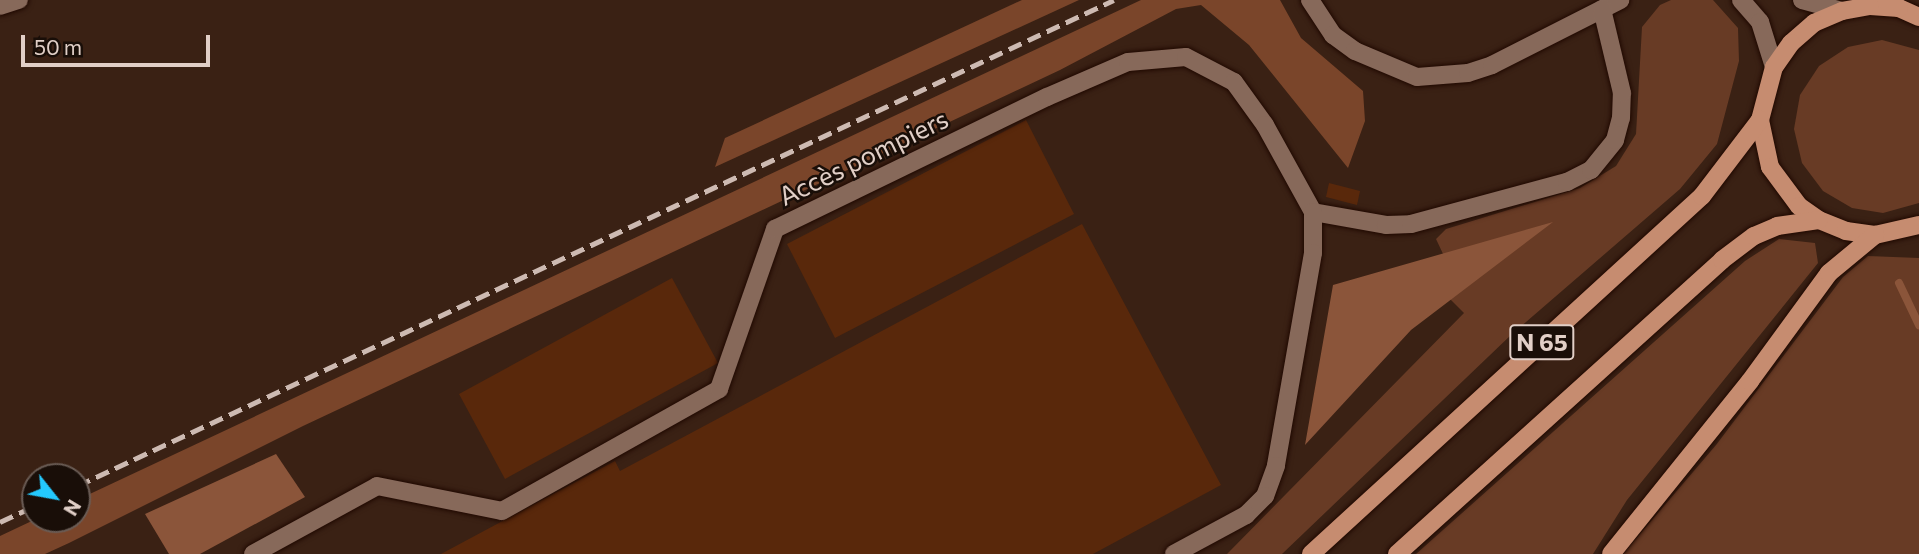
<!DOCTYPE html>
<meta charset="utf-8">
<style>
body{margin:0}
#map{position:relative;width:1919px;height:554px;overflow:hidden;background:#3a2114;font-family:Commissioner,sans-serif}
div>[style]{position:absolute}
.green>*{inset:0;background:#683b25}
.forest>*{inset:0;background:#7a452a}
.water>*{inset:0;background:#8b553a}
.stream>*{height:8px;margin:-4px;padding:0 4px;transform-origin:4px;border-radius:4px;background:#8b553a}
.building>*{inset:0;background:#59280b}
.roads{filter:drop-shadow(0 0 2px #200901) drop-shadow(0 0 2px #200901)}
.minor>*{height:18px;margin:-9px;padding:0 9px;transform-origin:9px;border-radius:9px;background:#87695a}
.major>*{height:18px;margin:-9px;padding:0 9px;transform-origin:9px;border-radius:9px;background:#c68c70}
.rail>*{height:5px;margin-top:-2.5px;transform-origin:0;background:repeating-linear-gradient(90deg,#cdbab2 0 14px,transparent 0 21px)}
span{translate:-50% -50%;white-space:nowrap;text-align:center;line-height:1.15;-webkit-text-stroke:5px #190e08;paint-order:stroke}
.shield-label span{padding:2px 5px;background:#190e08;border:2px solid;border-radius:5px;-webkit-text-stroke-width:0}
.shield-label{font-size:24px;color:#e1cfc7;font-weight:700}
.street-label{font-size:26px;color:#e1cfc7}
.north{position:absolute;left:21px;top:463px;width:70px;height:70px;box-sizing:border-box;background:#190e08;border:2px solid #695b54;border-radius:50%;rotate:121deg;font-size:19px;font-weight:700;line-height:28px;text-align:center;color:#e1cfc7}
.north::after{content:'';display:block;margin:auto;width:24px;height:32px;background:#24c9fe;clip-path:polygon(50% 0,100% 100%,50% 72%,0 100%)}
.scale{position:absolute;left:21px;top:35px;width:189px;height:32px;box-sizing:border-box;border:4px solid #e1cfc7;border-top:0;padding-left:9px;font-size:21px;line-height:24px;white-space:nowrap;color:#e1cfc7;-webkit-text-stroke:5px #190e08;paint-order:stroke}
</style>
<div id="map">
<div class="green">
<div style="clip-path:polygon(1671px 0,1713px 0,1738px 28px,1739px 61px,1717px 144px,1680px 189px,1511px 335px,1282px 554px,1227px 554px,1464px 313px,1435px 284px,1452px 273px,1436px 239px,1446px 229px,1580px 188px,1616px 166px,1636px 134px,1642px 27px,1660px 5px)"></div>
<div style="clip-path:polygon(1882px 40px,1919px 50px,1919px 203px,1883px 213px,1852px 208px,1823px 191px,1802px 163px,1794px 129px,1800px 95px,1819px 66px,1848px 47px)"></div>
<div style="clip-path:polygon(1779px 239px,1815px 243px,1818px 263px,1627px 500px,1593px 554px,1416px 554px,1745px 261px)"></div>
<div style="clip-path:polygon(1868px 256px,1919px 258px,1919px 554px,1623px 554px,1716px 445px,1843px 277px)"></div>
</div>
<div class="forest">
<div style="clip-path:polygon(1022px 0,1079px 0,715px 167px,725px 138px)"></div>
<div style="clip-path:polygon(1141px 0,1280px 0,1301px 38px,1363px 91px,1365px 121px,1348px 168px,1249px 45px,1201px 5px,1176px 9px,1060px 70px,303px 426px,69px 543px,45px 554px,0 554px,0 536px,36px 519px,77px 519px,77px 500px)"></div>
</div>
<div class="water">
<div style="clip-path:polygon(1553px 222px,1411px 330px,1305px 445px,1333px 285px)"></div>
<div style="clip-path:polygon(276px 454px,305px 497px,200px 554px,169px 554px,145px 514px)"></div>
</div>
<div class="stream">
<div style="left:1899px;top:283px;width:47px;rotate:64.5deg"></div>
</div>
<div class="building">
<div style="clip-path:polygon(1026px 120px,1074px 214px,835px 338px,787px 244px)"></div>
<div style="clip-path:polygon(1329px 183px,1360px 191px,1357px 205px,1326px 197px)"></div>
<div style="clip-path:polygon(1082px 224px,1221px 485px,1093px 554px,441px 554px,615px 461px,620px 471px)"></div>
<div style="clip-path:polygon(672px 278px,718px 363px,505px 479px,459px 394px)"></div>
</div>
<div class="roads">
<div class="minor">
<div style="left:1310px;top:0;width:42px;rotate:56.7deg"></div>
<div style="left:1333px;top:35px;width:27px;rotate:36deg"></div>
<div style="left:1355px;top:51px;width:67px;rotate:22.8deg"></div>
<div style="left:1417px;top:77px;width:51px;rotate:-4.5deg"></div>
<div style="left:1468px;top:73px;width:25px;rotate:-18deg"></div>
<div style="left:1492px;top:65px;width:144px;rotate:-26.9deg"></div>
<div style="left:1741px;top:0;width:29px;rotate:49deg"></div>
<div style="left:1760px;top:22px;width:47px;rotate:72.7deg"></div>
<div style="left:1802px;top:0;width:41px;rotate:15.4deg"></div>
<div style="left:0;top:6px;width:20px;rotate:-18deg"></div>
<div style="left:1313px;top:212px;width:74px;rotate:10.1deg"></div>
<div style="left:1386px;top:225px;width:25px;rotate:-2deg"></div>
<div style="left:1411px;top:224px;width:162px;rotate:-15.1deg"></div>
<div style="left:1567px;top:182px;width:27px;rotate:-27deg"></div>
<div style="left:1591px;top:170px;width:38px;rotate:-51deg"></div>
<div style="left:1615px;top:140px;width:23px;rotate:-75deg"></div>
<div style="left:1621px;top:118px;width:25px;rotate:-88deg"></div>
<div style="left:1622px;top:93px;width:86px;rotate:-103.4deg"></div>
<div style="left:253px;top:554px;width:141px;rotate:-28.7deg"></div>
<div style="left:377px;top:486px;width:127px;rotate:11.3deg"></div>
<div style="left:502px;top:511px;width:249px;rotate:-29.3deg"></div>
<div style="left:719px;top:389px;width:170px;rotate:-70.7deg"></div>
<div style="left:775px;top:229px;width:302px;rotate:-25.9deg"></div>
<div style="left:1047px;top:97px;width:88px;rotate:-23.4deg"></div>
<div style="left:1128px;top:62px;width:58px;rotate:-4.9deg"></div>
<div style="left:1186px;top:57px;width:54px;rotate:27.5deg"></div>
<div style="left:1234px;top:82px;width:53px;rotate:54.2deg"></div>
<div style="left:1265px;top:125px;width:99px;rotate:61.1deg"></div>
<div style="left:1313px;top:212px;width:41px;rotate:90deg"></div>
<div style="left:1313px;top:253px;width:216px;rotate:99.9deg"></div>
<div style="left:1276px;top:466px;width:32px;rotate:110deg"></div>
<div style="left:1265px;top:496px;width:27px;rotate:135deg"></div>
<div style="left:1246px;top:515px;width:82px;rotate:151.6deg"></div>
</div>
<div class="major">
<div style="left:1919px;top:17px;width:22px;rotate:-156deg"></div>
<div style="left:1899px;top:8px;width:29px;rotate:-176deg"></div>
<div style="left:1870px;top:6px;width:28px;rotate:170deg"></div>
<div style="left:1842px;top:11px;width:30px;rotate:157deg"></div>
<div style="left:1814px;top:23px;width:30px;rotate:139deg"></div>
<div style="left:1791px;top:43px;width:29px;rotate:125deg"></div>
<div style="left:1774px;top:67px;width:55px;rotate:104.8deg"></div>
<div style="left:1760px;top:120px;width:48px;rotate:78deg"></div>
<div style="left:1770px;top:167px;width:49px;rotate:53.4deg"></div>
<div style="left:1799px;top:206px;width:24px;rotate:35deg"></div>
<div style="left:1819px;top:220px;width:29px;rotate:22deg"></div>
<div style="left:1846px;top:231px;width:29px;rotate:8deg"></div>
<div style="left:1875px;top:235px;width:45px;rotate:-12.8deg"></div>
<div style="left:1311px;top:554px;width:530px;rotate:-42.48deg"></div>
<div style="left:1702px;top:196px;width:96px;rotate:-52.7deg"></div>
<div style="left:1397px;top:554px;width:438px;rotate:-42.1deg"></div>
<div style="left:1722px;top:260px;width:40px;rotate:-37deg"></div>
<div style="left:1754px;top:236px;width:25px;rotate:-23deg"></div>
<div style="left:1777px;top:226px;width:42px;rotate:-8.1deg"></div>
<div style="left:1611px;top:554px;width:222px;rotate:-51.2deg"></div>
<div style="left:1750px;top:381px;width:134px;rotate:-53.8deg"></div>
<div style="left:1829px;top:273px;width:60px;rotate:-39.6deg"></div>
</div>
</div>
<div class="rail">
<div style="left:77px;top:486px;width:1145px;rotate:-25.11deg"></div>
<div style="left:0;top:522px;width:38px;rotate:-25deg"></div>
</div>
<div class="shield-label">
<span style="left:1542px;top:342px">N 65</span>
</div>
<div class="street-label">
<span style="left:863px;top:157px;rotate:-26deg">Accès pompiers</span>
</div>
<div class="north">N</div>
<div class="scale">50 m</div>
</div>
